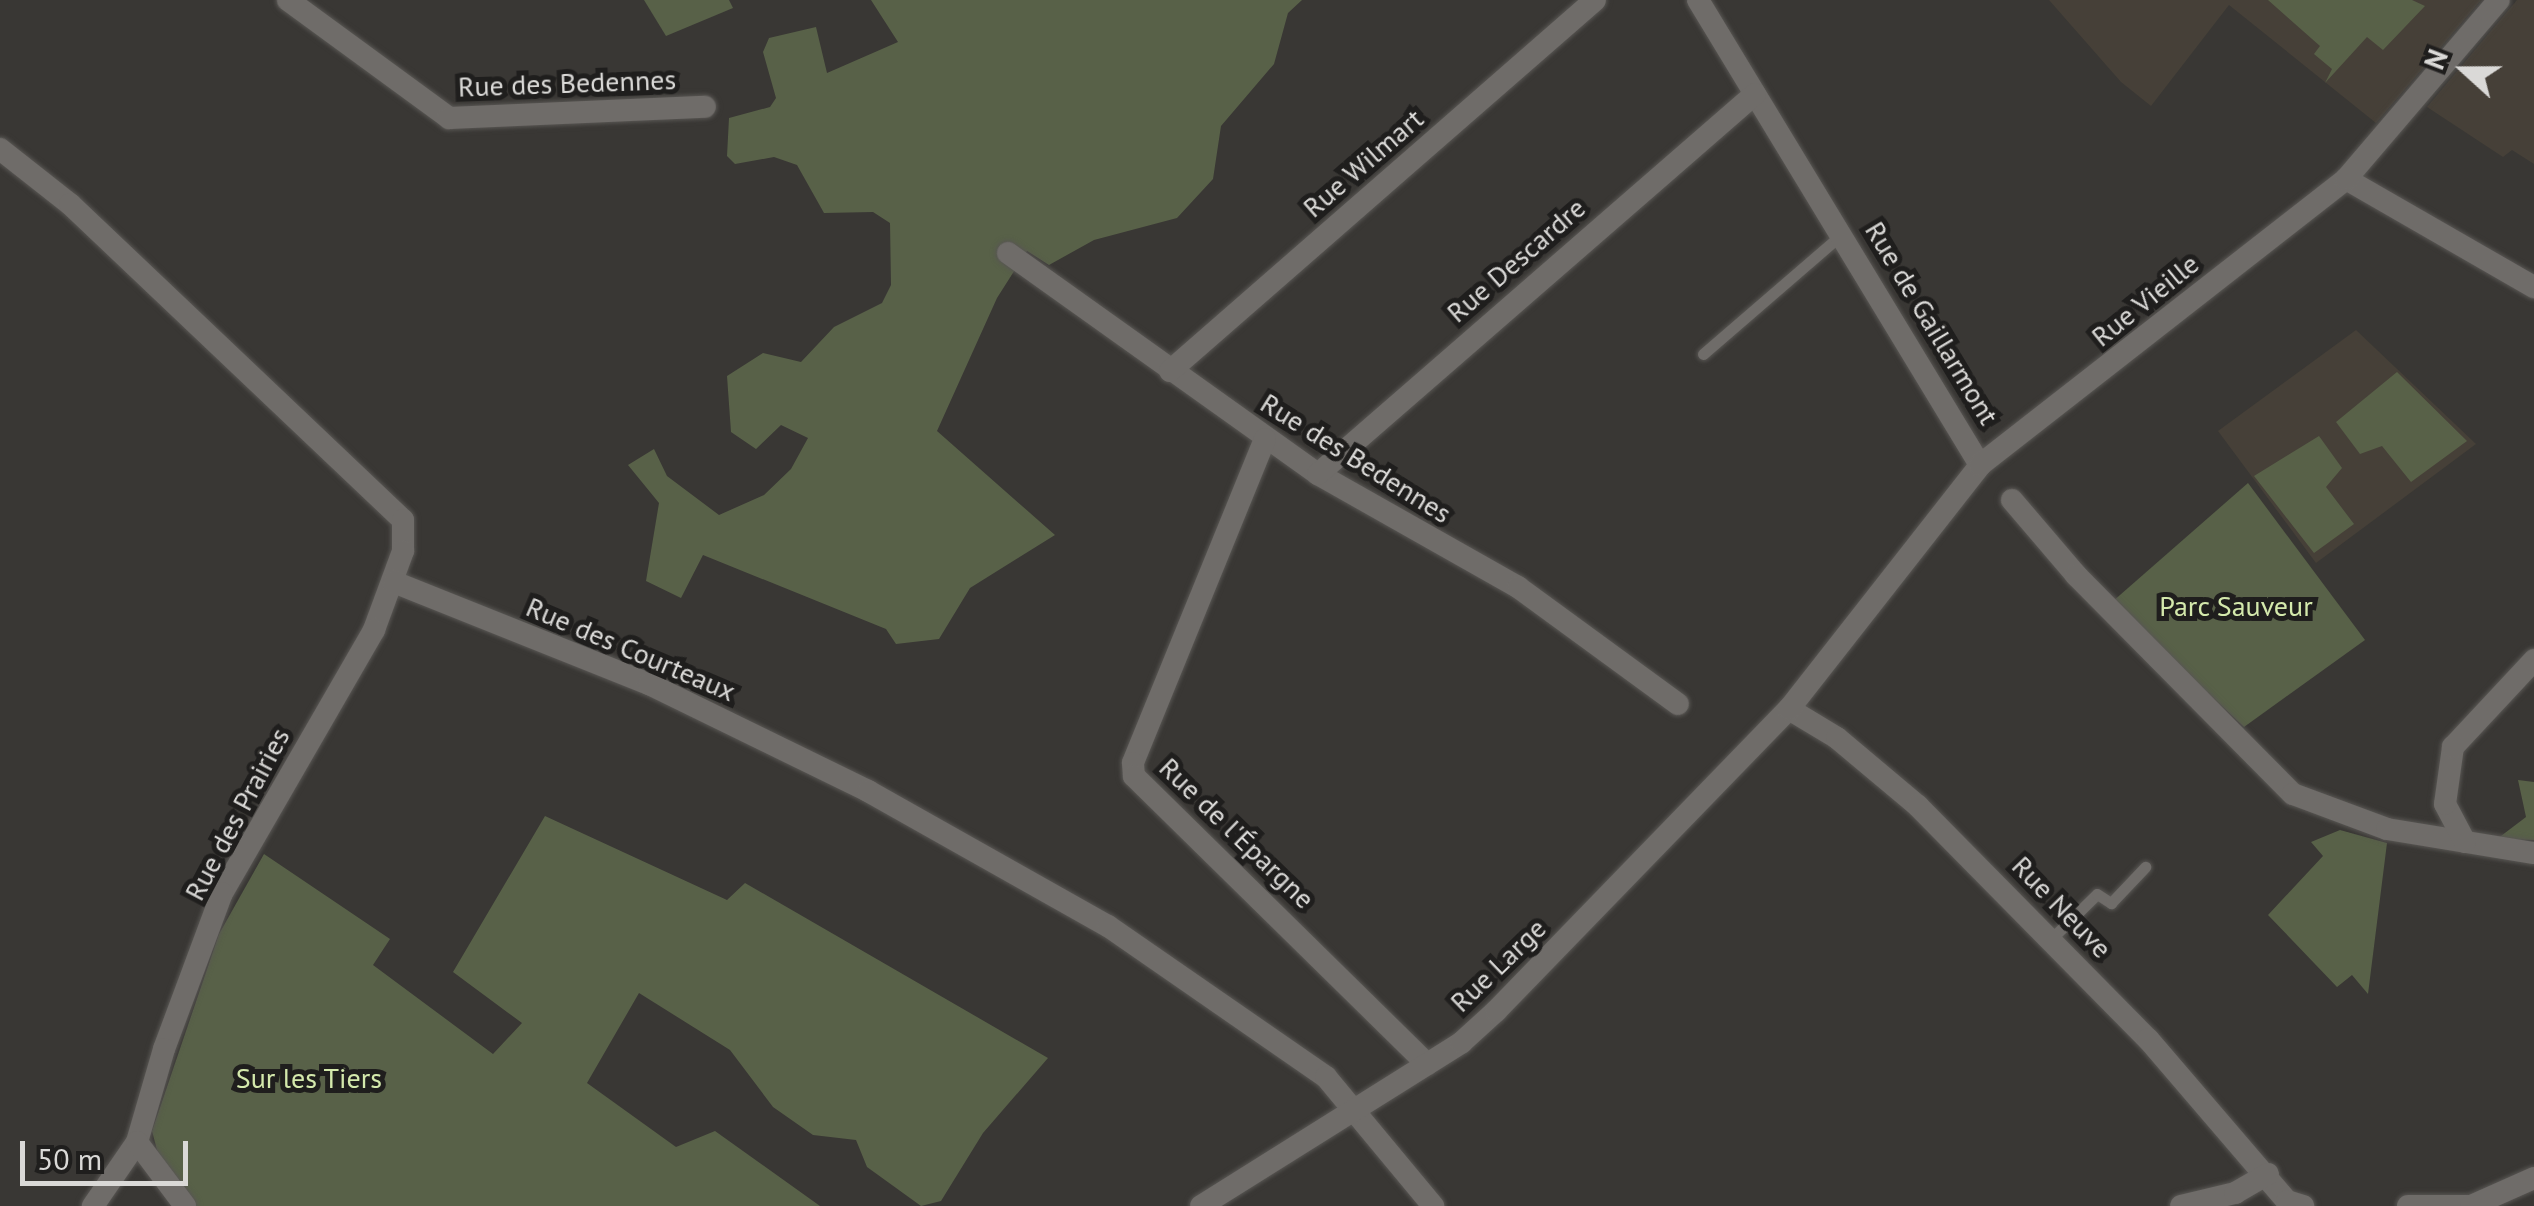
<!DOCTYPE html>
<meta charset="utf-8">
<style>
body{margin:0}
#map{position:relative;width:2534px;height:1206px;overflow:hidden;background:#393734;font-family:"PT Sans",sans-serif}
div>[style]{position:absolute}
.built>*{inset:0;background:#464038}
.green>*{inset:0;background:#586148}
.roads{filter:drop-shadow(0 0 2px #585653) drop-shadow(0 0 2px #585653)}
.service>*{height:11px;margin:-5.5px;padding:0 5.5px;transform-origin:5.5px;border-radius:5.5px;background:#6f6c69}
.minor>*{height:22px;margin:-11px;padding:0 11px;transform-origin:11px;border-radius:11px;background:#6f6c69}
span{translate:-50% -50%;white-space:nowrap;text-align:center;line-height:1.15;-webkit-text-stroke:10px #1f1e1d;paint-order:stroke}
.street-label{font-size:28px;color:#dad9d7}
.park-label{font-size:28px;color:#d4e9ac}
.north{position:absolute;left:2414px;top:20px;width:100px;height:100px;-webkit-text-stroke:8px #1f1e1d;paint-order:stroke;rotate:291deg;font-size:28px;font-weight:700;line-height:40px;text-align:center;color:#dad9d7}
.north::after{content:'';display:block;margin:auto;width:35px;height:45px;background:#dad9d7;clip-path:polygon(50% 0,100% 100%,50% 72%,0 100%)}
.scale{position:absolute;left:20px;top:1141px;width:168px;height:45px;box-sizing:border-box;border:5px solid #dad9d7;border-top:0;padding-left:12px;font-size:30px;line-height:35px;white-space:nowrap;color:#dad9d7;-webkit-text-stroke:8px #1f1e1d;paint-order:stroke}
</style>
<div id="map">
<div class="built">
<div style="clip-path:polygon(2049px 0,2481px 0,2376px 123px,2229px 5px,2151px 106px,2121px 82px)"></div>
<div style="clip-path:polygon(2517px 0,2534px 0,2534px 164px,2512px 150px,2503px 157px,2427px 107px)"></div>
<div style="clip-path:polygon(2356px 330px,2476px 444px,2316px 563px,2218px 431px)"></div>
</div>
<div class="green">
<div style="clip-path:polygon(644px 0,729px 0,733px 8px,666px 36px)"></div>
<div style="clip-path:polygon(871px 0,1302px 0,1288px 13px,1274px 64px,1221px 126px,1213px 179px,1177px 218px,1094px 240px,1049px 265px,1027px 251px,997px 298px,937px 431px,1055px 535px,970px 588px,939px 639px,896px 644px,886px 629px,703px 555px,681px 598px,646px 581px,659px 503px,628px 465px,654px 449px,667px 476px,719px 515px,764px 495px,791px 469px,808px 438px,781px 425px,756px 449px,731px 432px,727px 376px,763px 353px,801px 362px,834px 327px,882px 303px,891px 285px,890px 223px,873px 212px,824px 213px,797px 165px,774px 157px,735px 164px,727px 156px,729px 118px,770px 107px,776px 98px,763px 52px,769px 38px,816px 27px,827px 73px,898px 42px)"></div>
<div style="clip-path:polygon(2268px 0,2412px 0,2425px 6px,2383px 50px,2367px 37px,2325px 83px,2332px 69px,2314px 54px,2320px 46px)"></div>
<div style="clip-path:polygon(2397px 372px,2467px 441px,2411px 482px,2382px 446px,2360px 454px,2336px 422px)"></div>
<div style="clip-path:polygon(2319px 436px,2342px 468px,2326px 487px,2354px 524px,2314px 553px,2254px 476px)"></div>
<div style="clip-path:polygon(2248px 483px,2365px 640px,2244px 727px,2112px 602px)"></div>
<div style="clip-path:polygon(2518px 780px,2534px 782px,2534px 840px,2497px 839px,2526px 817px)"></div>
<div style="clip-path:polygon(545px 816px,727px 900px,745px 883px,1048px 1058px,983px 1133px,941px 1201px,921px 1206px,867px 1167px,856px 1140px,813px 1135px,773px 1107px,730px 1050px,639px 993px,587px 1083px,676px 1147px,715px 1131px,820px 1206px,194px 1206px,157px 1150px,152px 1131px,219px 934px,264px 854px,390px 939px,373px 965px,493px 1054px,522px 1023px,453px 972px)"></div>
<div style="clip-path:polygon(2340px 830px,2387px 843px,2368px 994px,2352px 975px,2337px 987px,2268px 915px,2323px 856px,2311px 842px)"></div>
</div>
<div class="roads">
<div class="service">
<div style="left:1703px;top:354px;width:185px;rotate:-40.8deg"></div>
<div style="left:2051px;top:939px;width:64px;rotate:-44.4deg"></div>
<div style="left:2097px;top:894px;width:17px;rotate:33deg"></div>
<div style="left:2111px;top:903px;width:50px;rotate:-46.6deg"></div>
</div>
<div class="minor">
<div style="left:288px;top:0;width:200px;rotate:36.2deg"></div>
<div style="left:449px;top:118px;width:256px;rotate:-2.5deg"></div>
<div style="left:1698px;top:0;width:544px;rotate:58.77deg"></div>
<div style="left:0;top:149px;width:89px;rotate:38.2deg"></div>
<div style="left:70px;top:204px;width:459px;rotate:43.5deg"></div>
<div style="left:403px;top:520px;width:31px;rotate:90deg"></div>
<div style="left:403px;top:551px;width:84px;rotate:110.2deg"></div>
<div style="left:374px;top:630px;width:304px;rotate:120deg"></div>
<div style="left:222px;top:893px;width:166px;rotate:110.4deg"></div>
<div style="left:164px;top:1049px;width:97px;rotate:106.2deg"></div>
<div style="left:137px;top:1142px;width:78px;rotate:124.5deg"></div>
<div style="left:2346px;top:179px;width:217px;rotate:29.9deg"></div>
<div style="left:1008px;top:253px;width:381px;rotate:35.5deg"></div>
<div style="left:1318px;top:474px;width:230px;rotate:29.5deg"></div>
<div style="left:1518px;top:587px;width:198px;rotate:36.2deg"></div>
<div style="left:1170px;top:371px;width:564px;rotate:-41.12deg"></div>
<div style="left:1265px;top:439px;width:350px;rotate:112.2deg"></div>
<div style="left:1133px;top:763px;width:13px;rotate:86deg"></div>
<div style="left:1134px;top:776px;width:411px;rotate:44.5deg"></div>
<div style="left:1318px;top:474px;width:579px;rotate:-41.01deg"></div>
<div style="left:2012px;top:500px;width:99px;rotate:49.5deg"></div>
<div style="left:2076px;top:575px;width:308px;rotate:45.3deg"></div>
<div style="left:2293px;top:794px;width:100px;rotate:20.4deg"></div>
<div style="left:2387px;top:829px;width:149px;rotate:9.3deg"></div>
<div style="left:394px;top:582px;width:275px;rotate:21.8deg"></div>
<div style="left:649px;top:684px;width:244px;rotate:26deg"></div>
<div style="left:868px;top:791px;width:275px;rotate:29.4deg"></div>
<div style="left:1108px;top:926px;width:265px;rotate:34.7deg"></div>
<div style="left:1326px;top:1077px;width:168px;rotate:50.3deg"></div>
<div style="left:1789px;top:709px;width:56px;rotate:31.1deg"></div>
<div style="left:1837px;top:738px;width:106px;rotate:40deg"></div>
<div style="left:1918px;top:806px;width:327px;rotate:45.4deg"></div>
<div style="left:2148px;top:1039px;width:213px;rotate:49.4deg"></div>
<div style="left:2287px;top:1201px;width:17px;rotate:17deg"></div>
<div style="left:2465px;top:842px;width:43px;rotate:-117.8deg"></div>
<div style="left:2445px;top:804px;width:58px;rotate:-82deg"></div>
<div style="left:2453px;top:747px;width:119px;rotate:-47deg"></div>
<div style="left:137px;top:1142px;width:80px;rotate:53.1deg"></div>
<div style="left:1201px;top:1206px;width:308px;rotate:-32.1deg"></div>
<div style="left:1462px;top:1042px;width:46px;rotate:-42.4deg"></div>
<div style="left:1496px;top:1011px;width:421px;rotate:-45.9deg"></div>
<div style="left:1789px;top:709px;width:310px;rotate:-51.9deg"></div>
<div style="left:1980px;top:465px;width:464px;rotate:-38deg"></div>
<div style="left:2346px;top:179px;width:235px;rotate:-49.5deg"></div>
<div style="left:2181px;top:1206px;width:56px;rotate:-13.5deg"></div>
<div style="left:2235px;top:1193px;width:38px;rotate:-30deg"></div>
<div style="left:2408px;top:1206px;width:63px"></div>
<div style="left:2471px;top:1206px;width:69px;rotate:-24deg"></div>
</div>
</div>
<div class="street-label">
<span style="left:567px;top:83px;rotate:-2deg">Rue des Bedennes</span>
<span style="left:1363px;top:163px;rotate:-41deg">Rue Wilmart</span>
<span style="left:1516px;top:260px;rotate:-41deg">Rue Descardre</span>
<span style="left:2145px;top:300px;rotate:-39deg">Rue Vieille</span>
<span style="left:1932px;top:323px;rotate:59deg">Rue de Gaillarmont</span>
<span style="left:1356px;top:458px;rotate:32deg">Rue des Bedennes</span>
<span style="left:631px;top:649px;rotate:23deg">Rue des Courteaux</span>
<span style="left:237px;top:814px;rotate:-62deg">Rue des Prairies</span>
<span style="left:1237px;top:833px;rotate:44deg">Rue de l'Épargne</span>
<span style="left:2062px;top:907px;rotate:46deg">Rue Neuve</span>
<span style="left:1498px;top:965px;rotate:-44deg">Rue Large</span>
</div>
<div class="park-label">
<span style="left:2236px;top:606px">Parc Sauveur</span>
<span style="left:309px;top:1078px">Sur les Tiers</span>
</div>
<div class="north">N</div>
<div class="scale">50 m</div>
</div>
